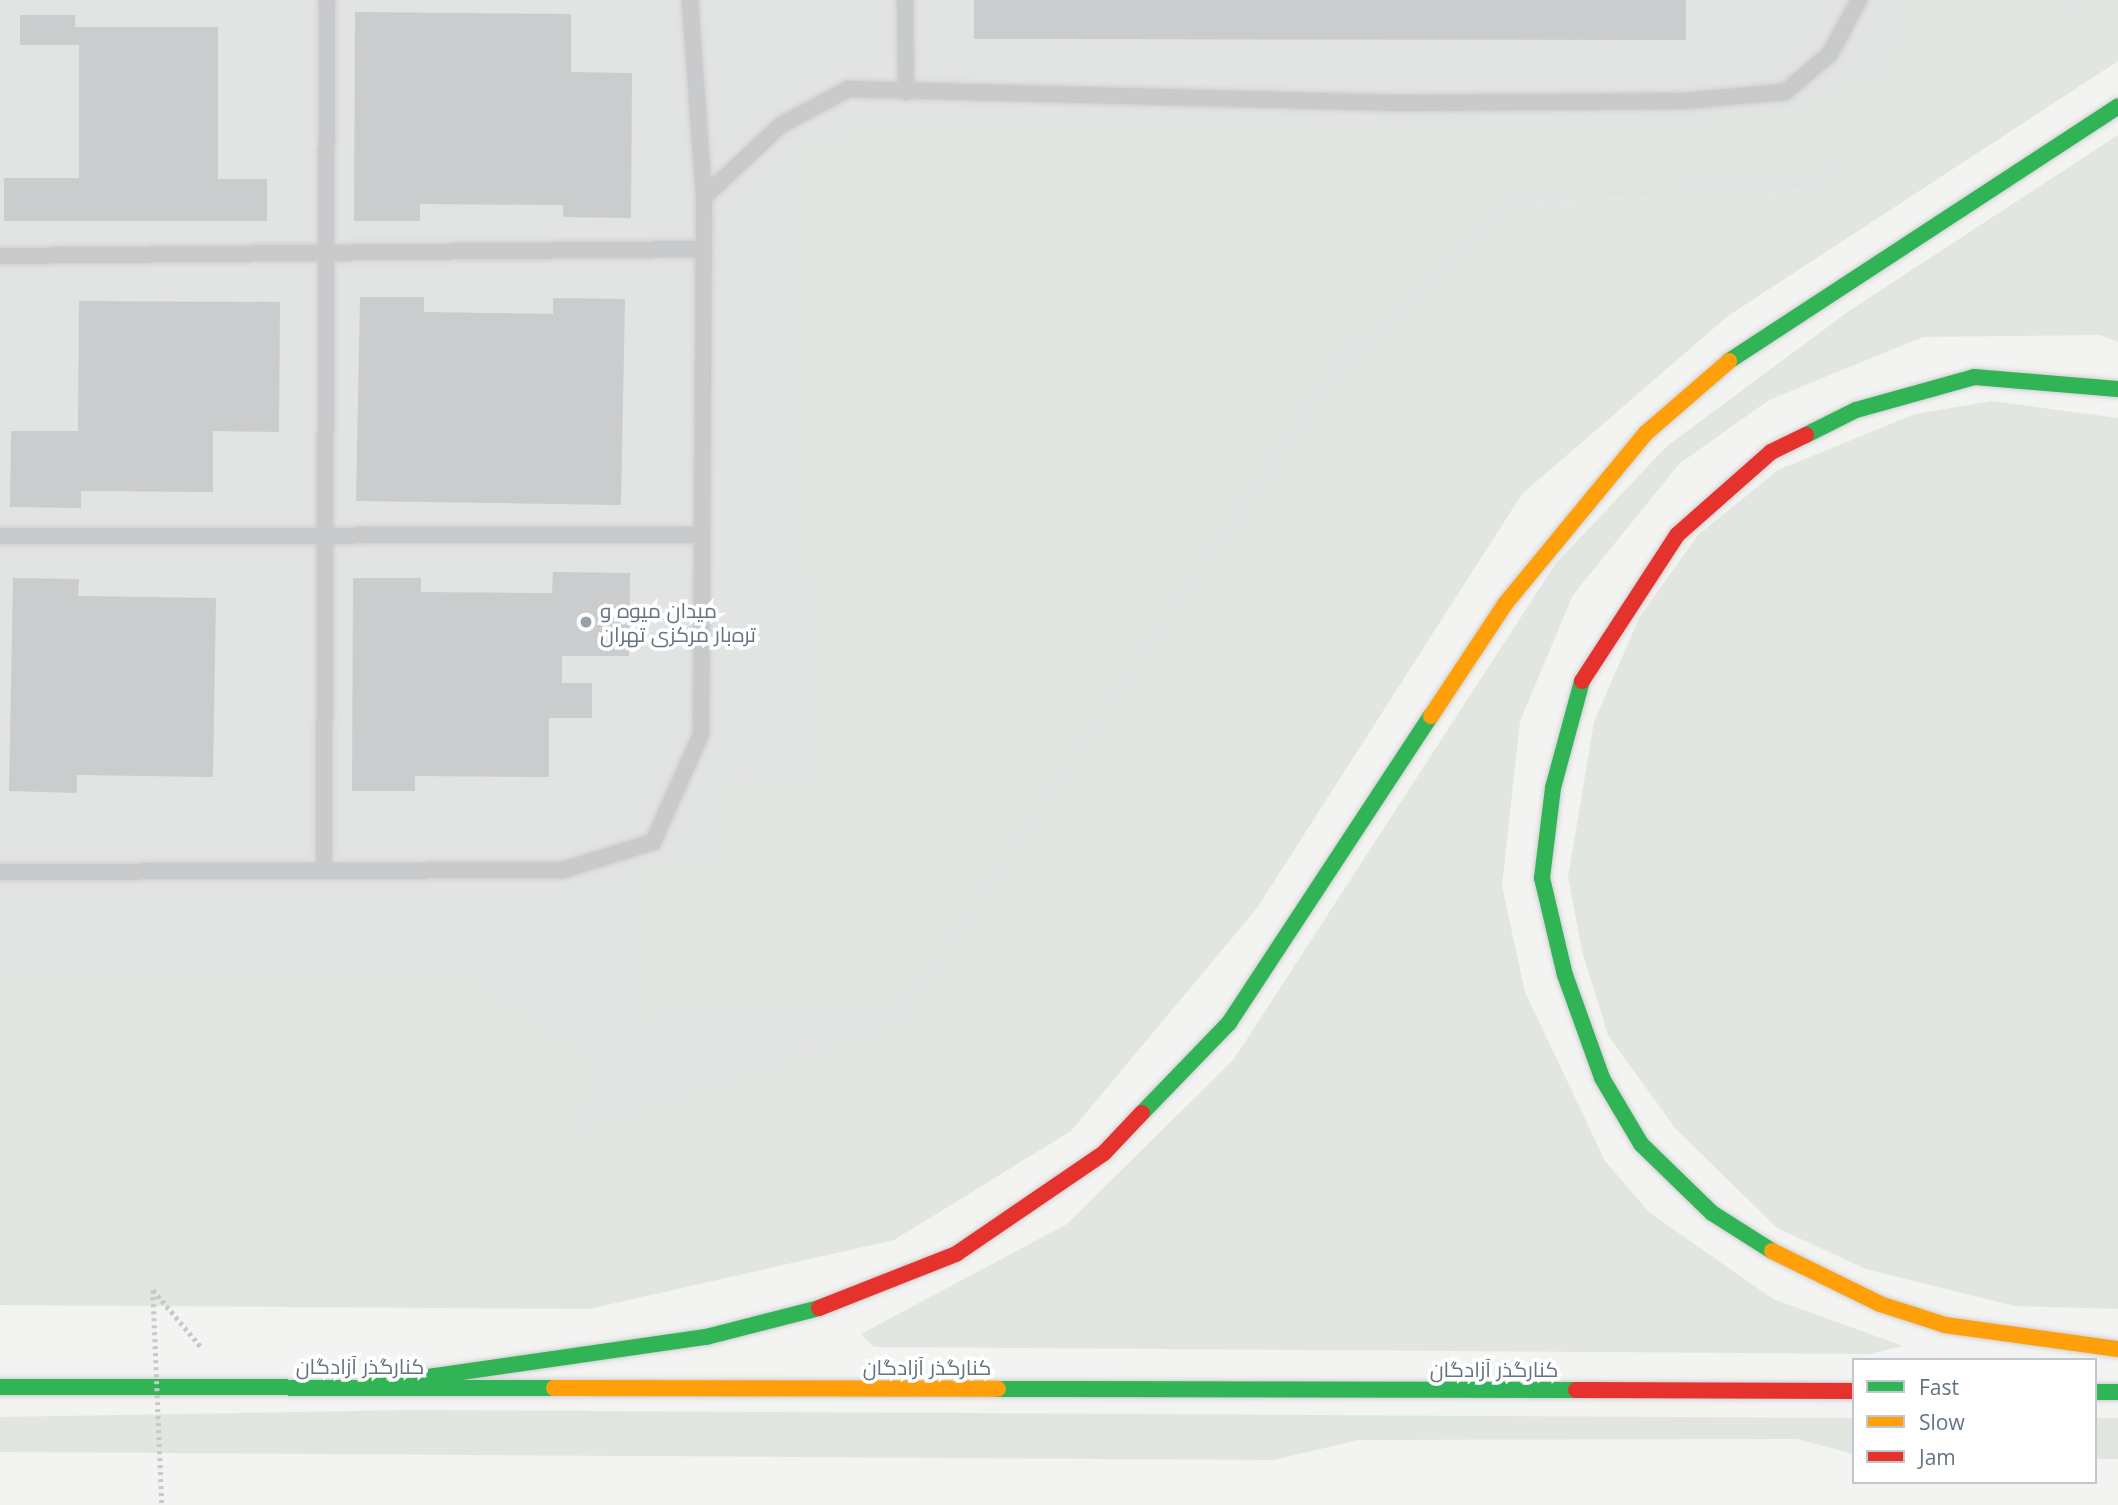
<!DOCTYPE html>
<meta charset="utf-8">
<style>
body{margin:0}
#map{position:relative;width:2118px;height:1505px;overflow:hidden;background:#f3f3f2;font-family:"Open Sans",Cairo,sans-serif}
div>[style]{position:absolute}
.built>*{inset:0;background:#e2e3e3}
.green>*{inset:0;background:#e2e6e0}
.building>*{inset:0;background:#cbcccd}
.path>*{height:4.5px;margin-top:-2.25px;transform-origin:0;background:repeating-linear-gradient(90deg,#c7c8c8 0 3.5px,transparent 0 7px)}
.roads{filter:drop-shadow(0 0 2px #cfcfd0) drop-shadow(0 0 2px #cfcfd0)}
.lane>*{height:16px;margin:-8px;padding:0 8px;transform-origin:8px;border-radius:8px;background:#c8cacb}
.fast>*{height:16px;margin:-8px;padding:0 8px;transform-origin:8px;border-radius:8px;background:#30b455}
.slow>*{height:16px;margin:-8px;padding:0 8px;transform-origin:8px;border-radius:8px;background:#ff9f0a}
.jam>*{height:16px;margin:-8px;padding:0 8px;transform-origin:8px;border-radius:8px;background:#e5322d}
.path-bridge>*{height:4.5px;margin-top:-2.25px;transform-origin:0;background:repeating-linear-gradient(90deg,#c7c8c8 0 3.5px,transparent 0 7px)}
.dots>*{width:19px;height:19px;translate:-50% -50%;box-sizing:border-box;border:4px solid #fff;border-radius:50%}
span{translate:-50% -50%;white-space:nowrap;text-align:center;line-height:1.15;-webkit-text-stroke:7px #fff;paint-order:stroke}
.poi-label{font-size:21px;color:#647381}
.left{translate:0 -50%;text-align:left}
.street-label{font-size:21px;color:#647381}
.legend{position:absolute;left:1852px;top:1358px;width:245px;height:126px;box-sizing:border-box;background:#fff;border:2px solid #c1c7cd;margin:0;padding:9px 12px;list-style:none;font-size:21px;color:#647381}
.legend li{display:flex;align-items:center;gap:14px;height:35px}
.legend b{width:35px;border:2px solid #c1c7cd}
</style>
<div id="map">
<div class="built">
<div style="clip-path:polygon(0 0,2077px 0,2077px 7px,2046px 47px,1808px 191px,1527px 202px,1336px 377px,900px 1027px,570px 1134px,0 1094px)"></div>
</div>
<div class="green">
<div style="clip-path:polygon(1910px 0,2066px 0,2057px 21px,2077px 7px,2077px 0,2118px 0,2118px 61px,1728px 316px,1522px 494px,1257px 908px,1071px 1131px,894px 1240px,589px 1309px,0 1305px,0 971px,460px 970px,601px 1071px,571px 1133px,900px 1027px,1336px 377px,1527px 202px,1808px 191px,1936px 103px,1806px 177px,1518px 192px,1332px 362px,901px 1005px,641px 1017px,640px 867px,718px 862px,715px 786px,815px 780px,795px 163px,815px 143px,851px 134px,1675px 123px,1766px 117px,1879px 77px,1908px 23px)"></div>
<div style="clip-path:polygon(2118px 135px,2118px 342px,2100px 335px,1923px 337px,1769px 400px,1679px 464px,1573px 595px,1520px 721px,1502px 886px,1525px 992px,1605px 1161px,1650px 1213px,1773px 1299px,1903px 1346px,1871px 1354px,874px 1347px,861px 1334px,1067px 1224px,1234px 1059px,1556px 563px,1667px 446px,1849px 311px)"></div>
<div style="clip-path:polygon(1992px 401px,2118px 418px,2118px 1309px,2015px 1306px,1866px 1269px,1777px 1228px,1675px 1128px,1608px 1035px,1582px 951px,1568px 877px,1594px 722px,1639px 618px,1698px 535px,1778px 470px,1915px 414px)"></div>
<div style="clip-path:polygon(412px 1410px,1854px 1418px,1854px 1454px,1797px 1439px,1359px 1440px,1273px 1460px,0 1452px,0 1417px)"></div>
<div style="clip-path:polygon(2095px 1418px,2118px 1418px,2118px 1459px,2095px 1459px)"></div>
</div>
<div class="building">
<div style="clip-path:polygon(974px 0,1686px 0,1686px 40px,974px 39px)"></div>
<div style="clip-path:polygon(355px 12px,571px 14px,571px 72px,632px 73px,631px 218px,563px 217px,563px 205px,420px 204px,420px 221px,354px 221px)"></div>
<div style="clip-path:polygon(20px 15px,75px 15px,75px 27px,218px 27px,218px 179px,267px 179px,267px 221px,4px 221px,4px 178px,79px 178px,79px 45px,20px 45px)"></div>
<div style="clip-path:polygon(360px 297px,424px 297px,424px 312px,553px 314px,553px 298px,625px 299px,621px 505px,356px 501px)"></div>
<div style="clip-path:polygon(79px 301px,280px 302px,279px 432px,213px 431px,213px 492px,81px 491px,81px 508px,10px 507px,11px 431px,78px 431px)"></div>
<div style="clip-path:polygon(553px 572px,630px 573px,629px 656px,562px 656px,562px 683px,592px 683px,592px 718px,549px 718px,549px 777px,415px 776px,415px 791px,352px 791px,353px 578px,421px 578px,421px 592px,552px 593px)"></div>
<div style="clip-path:polygon(13px 578px,79px 579px,78px 596px,216px 598px,213px 777px,77px 775px,77px 793px,9px 791px)"></div>
</div>
<div class="path">
<div style="left:153px;top:1290px;width:76px;rotate:49.8deg"></div>
</div>
<div class="roads">
<div class="lane">
<div style="left:905px;top:0;width:92px;rotate:89.4deg"></div>
<div style="left:704px;top:197px;width:105px;rotate:-43.1deg"></div>
<div style="left:781px;top:125px;width:76px;rotate:-28.2deg"></div>
<div style="left:848px;top:89px;width:553px;rotate:1.45deg"></div>
<div style="left:1401px;top:103px;width:281px;rotate:-0.4deg"></div>
<div style="left:1682px;top:101px;width:103px;rotate:-5deg"></div>
<div style="left:1785px;top:92px;width:59px;rotate:-40.2deg"></div>
<div style="left:1830px;top:54px;width:61px;rotate:-61.8deg"></div>
<div style="left:0;top:256px;width:703px;rotate:-0.57deg"></div>
<div style="left:0;top:536px;width:701px;rotate:-0.08deg"></div>
<div style="left:324px;top:868px;width:868px;rotate:-89.8deg"></div>
<div style="left:0;top:872px;width:563px;rotate:-0.2deg"></div>
<div style="left:563px;top:870px;width:94px;rotate:-17.3deg"></div>
<div style="left:653px;top:842px;width:118px;rotate:-66deg"></div>
<div style="left:701px;top:734px;width:537px;rotate:-89.68deg"></div>
<div style="left:704px;top:197px;width:197px;rotate:-94.1deg"></div>
</div>
<div class="fast">
<div style="left:1729px;top:361px;width:465px;rotate:-33.2deg"></div>
<div style="left:1806px;top:435px;width:56px;rotate:-26.6deg"></div>
<div style="left:1856px;top:410px;width:123px;rotate:-15.6deg"></div>
<div style="left:1974px;top:377px;width:144px;rotate:4.8deg"></div>
<div style="left:1582px;top:681px;width:111px;rotate:105.2deg"></div>
<div style="left:1553px;top:788px;width:91px;rotate:97deg"></div>
<div style="left:1542px;top:878px;width:100px;rotate:76.7deg"></div>
<div style="left:1565px;top:975px;width:109px;rotate:70.2deg"></div>
<div style="left:1602px;top:1078px;width:77px;rotate:59.4deg"></div>
<div style="left:1641px;top:1144px;width:99px;rotate:44.2deg"></div>
<div style="left:1712px;top:1213px;width:71px;rotate:32.3deg"></div>
<div style="left:1142px;top:1113px;width:125px;rotate:-46deg"></div>
<div style="left:1229px;top:1023px;width:367px;rotate:-56.7deg"></div>
<div style="left:365px;top:1386px;width:345px;rotate:-8.2deg"></div>
<div style="left:706px;top:1337px;width:117px;rotate:-14.4deg"></div>
<div style="left:0;top:1387px;width:554px;rotate:0.1deg"></div>
<div style="left:998px;top:1389px;width:578px;rotate:0.1deg"></div>
<div style="left:2095px;top:1392px;width:23px"></div>
</div>
<div class="slow">
<div style="left:1431px;top:716px;width:134px;rotate:-56.5deg"></div>
<div style="left:1505px;top:604px;width:222px;rotate:-50.5deg"></div>
<div style="left:1646px;top:433px;width:110px;rotate:-40.9deg"></div>
<div style="left:1772px;top:1251px;width:120px;rotate:26.1deg"></div>
<div style="left:1880px;top:1304px;width:68px;rotate:17.9deg"></div>
<div style="left:1945px;top:1325px;width:175px;rotate:7.9deg"></div>
<div style="left:554px;top:1388px;width:444px;rotate:0.1deg"></div>
</div>
<div class="jam">
<div style="left:1582px;top:681px;width:174px;rotate:-56.9deg"></div>
<div style="left:1677px;top:535px;width:125px;rotate:-41.4deg"></div>
<div style="left:1771px;top:452px;width:39px;rotate:-26deg"></div>
<div style="left:819px;top:1308px;width:147px;rotate:-21.5deg"></div>
<div style="left:956px;top:1254px;width:179px;rotate:-34.3deg"></div>
<div style="left:1104px;top:1153px;width:55px;rotate:-46.5deg"></div>
<div style="left:1576px;top:1390px;width:278px;rotate:0.2deg"></div>
</div>
</div>
<div class="path-bridge">
<div style="left:153px;top:1290px;width:215px;rotate:87.6deg"></div>
</div>
<div class="dots">
<div style="left:586px;top:622px;background:#96a0a9"></div>
</div>
<div class="poi-label">
<span class="left" style="left:600px;top:622px">میدان میوه و<br>تره‌بار مرکزی تهران</span>
</div>
<div class="street-label">
<span style="left:360px;top:1366px">کنارگذر آزادگان</span>
<span style="left:927px;top:1367px">کنارگذر آزادگان</span>
<span style="left:1494px;top:1369px">کنارگذر آزادگان</span>
</div>
<ul class="legend">
<li><b style="height:9px;background:#30b455"></b>Fast</li>
<li><b style="height:9px;background:#ff9f0a"></b>Slow</li>
<li><b style="height:9px;background:#e5322d"></b>Jam</li>
</ul>
</div>
